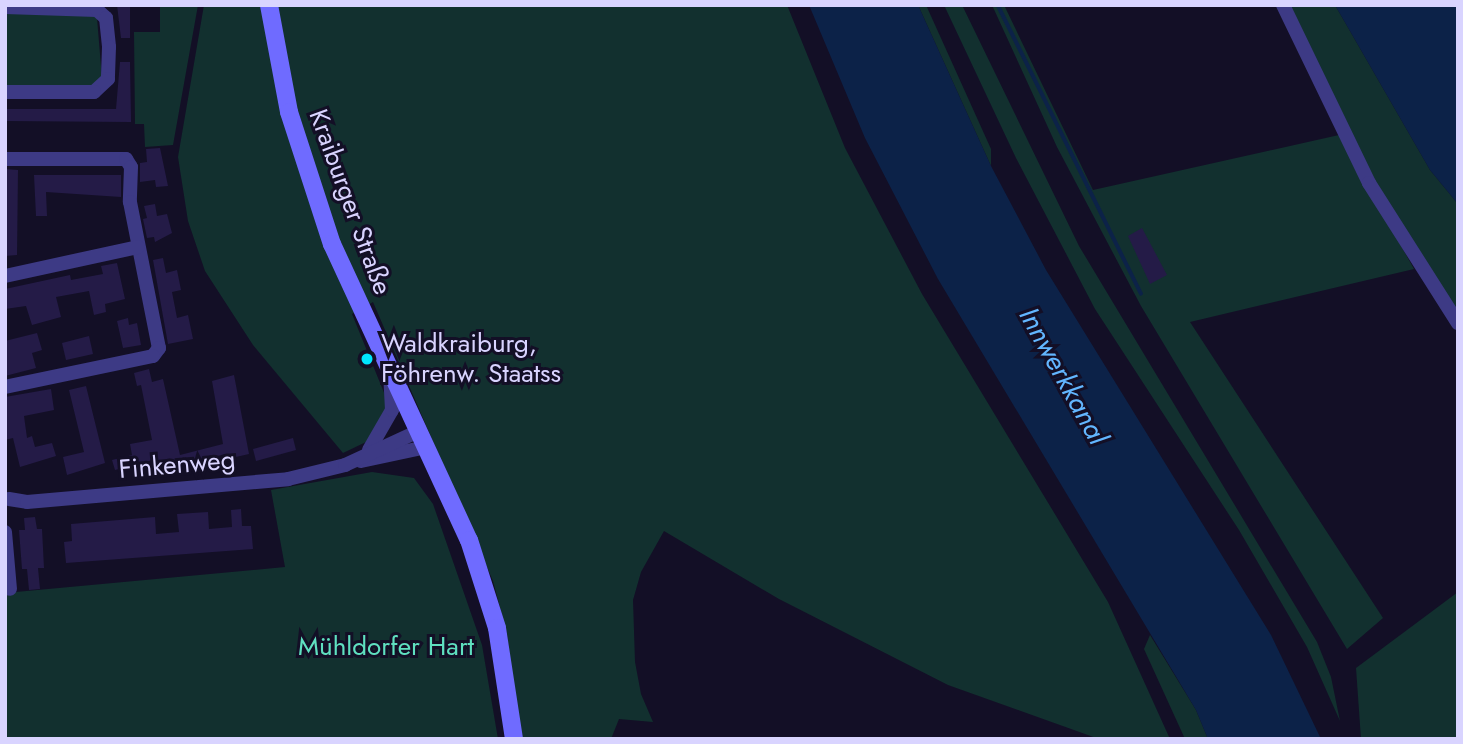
<!DOCTYPE html>
<meta charset="utf-8">
<style>
body{margin:0}
#map{position:relative;width:1463px;height:744px;overflow:hidden;background:#130f26;font-family:Jost,sans-serif}
div>[style]{position:absolute}
.green>*{inset:0;background:#12302f}
.water>*{inset:0;background:#0c2248}
.stream>*{height:3.5px;margin:-1.75px;padding:0 1.75px;transform-origin:1.75px;border-radius:1.75px;background:#0c2248}
.building>*{inset:0;background:#241b47}
.street>*{height:14px;margin:-7px;padding:0 7px;transform-origin:7px;border-radius:7px;background:#3d3a85}
.secondary>*{height:18px;margin:-9px;padding:0 9px;transform-origin:9px;border-radius:9px;background:#6f6bff}
.dots>*{width:19px;height:19px;translate:-50% -50%;box-sizing:border-box;border:4px solid #130f26;border-radius:50%}
span{translate:-50% -50%;white-space:nowrap;text-align:center;line-height:1.15;-webkit-text-stroke:6px #130f26;paint-order:stroke}
.street-label{font-size:26px;color:#d9d4ff}
.poi-label{font-size:26px;color:#d9d4ff}
.left{translate:0 -50%;text-align:left}
.park-label{font-size:26px;color:#5fe0c0}
.water-label{font-size:28px;color:#62b6ff;font-style:italic}
.frame{position:absolute;inset:0;border:7px solid #d9d4ff;pointer-events:none}
</style>
<div id="map">
<div class="green">
<div style="clip-path:polygon(160px 5px,198px 5px,173px 145px,145px 147px,144px 124px,135px 124px,134px 32px,160px 32px)"></div>
<div style="clip-path:polygon(204px 5px,787px 5px,845px 148px,922px 294px,1108px 602px,1170px 739px,1099px 739px,948px 685px,779px 599px,664px 531px,641px 572px,633px 600px,635px 662px,641px 694px,653px 722px,619px 719px,611px 739px,520px 739px,507px 634px,493px 581px,373px 302px,352px 314px,387px 400px,386px 414px,366px 442px,343px 453px,253px 345px,205px 271px,188px 221px,178px 157px)"></div>
<div style="clip-path:polygon(918px 5px,926px 5px,991px 149px,991px 166px)"></div>
<div style="clip-path:polygon(944px 5px,962px 5px,1079px 246px,1317px 642px,1331px 677px,1340px 721px,1307px 647px,1239px 530px,1095px 309px,1016px 158px)"></div>
<div style="clip-path:polygon(992px 5px,1004px 5px,1093px 190px,1339px 135px,1414px 269px,1190px 322px,1383px 618px,1347px 649px,1141px 306px,1057px 147px)"></div>
<div style="clip-path:polygon(1288px 5px,1335px 5px,1430px 170px,1458px 204px,1458px 312px,1400px 228px,1346px 130px)"></div>
<div style="clip-path:polygon(5px 10px,86px 12px,97px 18px,102px 78px,92px 87px,5px 86px)"></div>
<div style="clip-path:polygon(372px 472px,414px 478px,433px 504px,482px 645px,498px 739px,5px 739px,5px 593px,285px 567px,271px 490px)"></div>
<div style="clip-path:polygon(1458px 592px,1458px 739px,1361px 739px,1356px 668px)"></div>
<div style="clip-path:polygon(1150px 635px,1196px 710px,1208px 739px,1185px 739px,1144px 649px)"></div>
</div>
<div class="water">
<div style="clip-path:polygon(809px 5px,918px 5px,991px 166px,1046px 270px,1271px 635px,1321px 739px,1208px 739px,1196px 710px,938px 279px,865px 138px)"></div>
<div style="clip-path:polygon(1335px 5px,1458px 5px,1458px 204px,1430px 170px)"></div>
</div>
<div class="stream">
<div style="left:998px;top:5px;width:322px;rotate:63.6deg"></div>
</div>
<div class="building">
<div style="clip-path:polygon(117px 5px,130px 5px,130px 38px,121px 38px)"></div>
<div style="clip-path:polygon(120px 62px,130px 62px,131px 122px,5px 121px,5px 109px,116px 109px)"></div>
<div style="clip-path:polygon(160px 148px,168px 186px,156px 187px,155px 180px,140px 182px,140px 163px,147px 162px,146px 149px)"></div>
<div style="clip-path:polygon(5px 169px,18px 170px,17px 255px,5px 256px)"></div>
<div style="clip-path:polygon(34px 175px,121px 175px,121px 197px,46px 192px,47px 216px,36px 216px)"></div>
<div style="clip-path:polygon(155px 204px,157px 216px,167px 214px,172px 233px,155px 242px,154px 237px,147px 238px,143px 219px,147px 218px,144px 206px)"></div>
<div style="clip-path:polygon(1142px 228px,1167px 275px,1150px 284px,1128px 236px)"></div>
<div style="clip-path:polygon(163px 258px,166px 273px,177px 270px,181px 290px,172px 292px,177px 318px,188px 315px,193px 339px,168px 344px,153px 260px)"></div>
<div style="clip-path:polygon(117px 263px,125px 299px,105px 304px,106px 312px,94px 315px,89px 291px,56px 297px,61px 317px,32px 325px,26px 306px,5px 309px,5px 289px,70px 275px,71px 280px,103px 274px,101px 266px)"></div>
<div style="clip-path:polygon(128px 318px,129px 325px,137px 323px,141px 345px,123px 348px,117px 321px)"></div>
<div style="clip-path:polygon(37px 333px,42px 350px,32px 353px,36px 368px,5px 376px,5px 341px)"></div>
<div style="clip-path:polygon(89px 336px,93px 354px,66px 360px,62px 343px)"></div>
<div style="clip-path:polygon(149px 369px,152px 382px,163px 379px,180px 455px,223px 444px,212px 381px,234px 375px,249px 454px,227px 459px,225px 454px,161px 472px,157px 459px,115px 470px,112px 460px,132px 455px,130px 444px,152px 440px,141px 385px,137px 386px,134px 373px)"></div>
<div style="clip-path:polygon(86px 386px,105px 463px,67px 475px,63px 457px,84px 452px,69px 390px)"></div>
<div style="clip-path:polygon(51px 389px,54px 410px,24px 416px,27px 438px,32px 436px,35px 447px,52px 443px,56px 456px,20px 467px,13px 438px,5px 440px,5px 397px)"></div>
<div style="clip-path:polygon(293px 438px,296px 450px,256px 461px,253px 449px)"></div>
<div style="clip-path:polygon(241px 509px,242px 526px,251px 526px,253px 549px,66px 563px,64px 542px,72px 541px,71px 524px,155px 517px,156px 534px,179px 532px,177px 514px,208px 512px,209px 529px,232px 527px,231px 510px)"></div>
<div style="clip-path:polygon(35px 517px,37px 529px,42px 529px,44px 568px,38px 568px,40px 589px,29px 590px,27px 569px,22px 569px,19px 530px,25px 530px,24px 518px)"></div>
</div>
<div class="street">
<div style="left:1283px;top:5px;width:198px;rotate:64.2deg"></div>
<div style="left:1369px;top:183px;width:166px;rotate:57.6deg"></div>
<div style="left:5px;top:7px;width:92px;rotate:1.9deg"></div>
<div style="left:97px;top:10px;width:12px;rotate:42deg"></div>
<div style="left:106px;top:18px;width:29px;rotate:84deg"></div>
<div style="left:109px;top:47px;width:32px;rotate:92deg"></div>
<div style="left:108px;top:79px;width:19px;rotate:137deg"></div>
<div style="left:94px;top:92px;width:89px;rotate:180deg"></div>
<div style="left:5px;top:159px;width:121px"></div>
<div style="left:126px;top:159px;width:9px;rotate:58deg"></div>
<div style="left:131px;top:167px;width:35px;rotate:92deg"></div>
<div style="left:130px;top:202px;width:149px;rotate:78.8deg"></div>
<div style="left:159px;top:348px;width:10px;rotate:127deg"></div>
<div style="left:153px;top:356px;width:151px;rotate:168.2deg"></div>
<div style="left:5px;top:276px;width:136px;rotate:-12.3deg"></div>
<div style="left:369px;top:450px;width:46px;rotate:-60.1deg"></div>
<div style="left:392px;top:410px;width:34px;rotate:-93deg"></div>
<div style="left:361px;top:461px;width:66px;rotate:-12.2deg"></div>
<div style="left:9px;top:499px;width:18px;rotate:9deg"></div>
<div style="left:27px;top:502px;width:262px;rotate:-5deg"></div>
<div style="left:288px;top:479px;width:59px;rotate:-13.8deg"></div>
<div style="left:345px;top:465px;width:81px;rotate:-24.7deg"></div>
<div style="left:5px;top:532px;width:57px;rotate:85deg"></div>
</div>
<div class="secondary">
<div style="left:269px;top:5px;width:109px;rotate:79.4deg"></div>
<div style="left:289px;top:112px;width:139px;rotate:72deg"></div>
<div style="left:332px;top:244px;width:326px;rotate:65.2deg"></div>
<div style="left:469px;top:540px;width:92px;rotate:72.3deg"></div>
<div style="left:497px;top:628px;width:112px;rotate:81.3deg"></div>
</div>
<div class="dots">
<div style="left:367px;top:359px;background:#00e5ff"></div>
</div>
<div class="street-label">
<span style="left:350px;top:202px;rotate:70deg">Kraiburger Straße</span>
<span style="left:177px;top:465px;rotate:-5deg">Finkenweg</span>
</div>
<div class="poi-label">
<span class="left" style="left:381px;top:359px">Waldkraiburg,<br>Föhrenw. Staatss</span>
</div>
<div class="park-label">
<span style="left:386px;top:647px">Mühldorfer Hart</span>
</div>
<div class="water-label">
<span style="left:1063px;top:376px;rotate:61deg">Innwerkkanal</span>
</div>
<div class="frame"></div>
</div>
